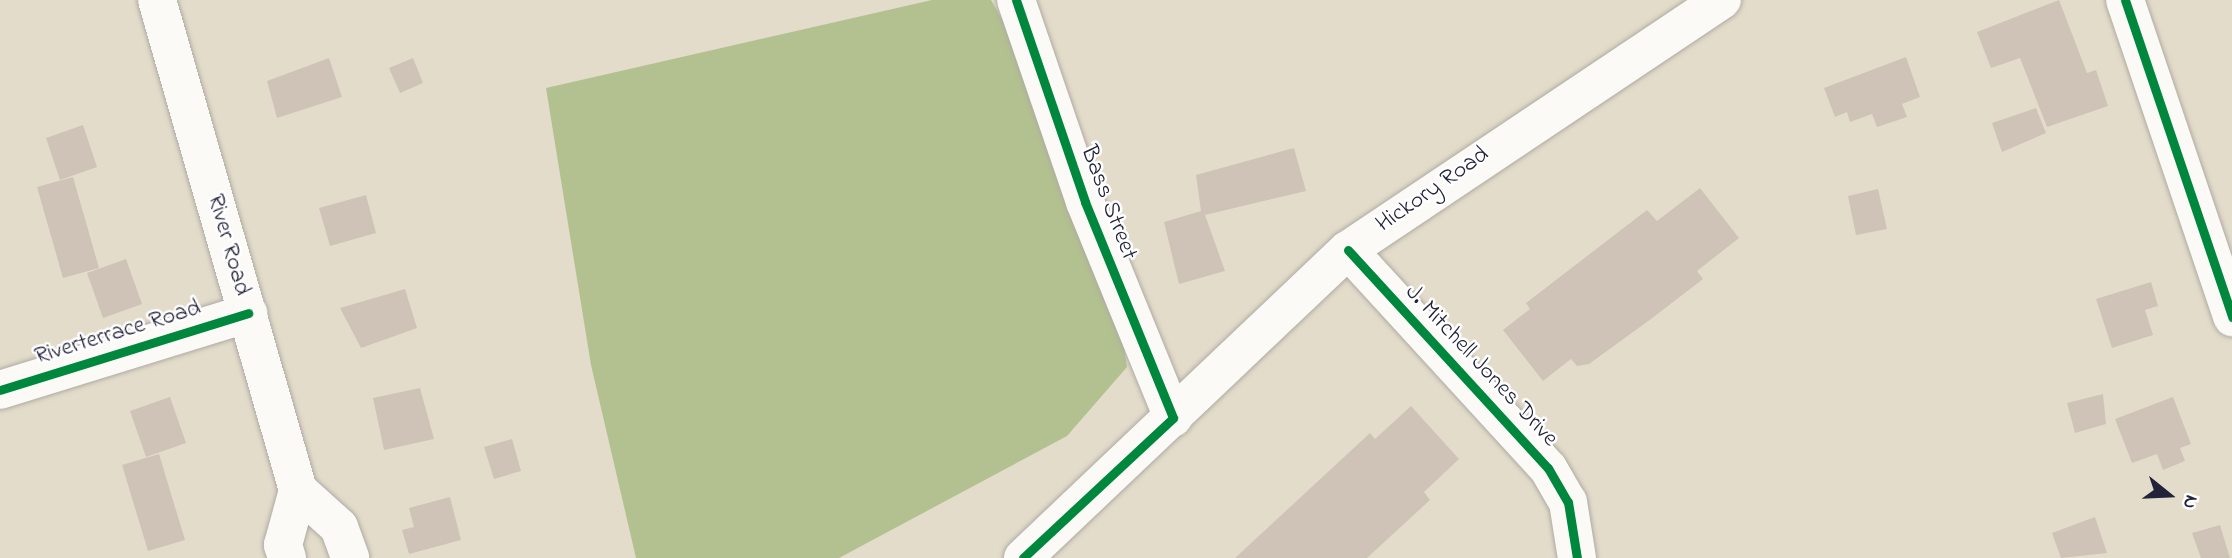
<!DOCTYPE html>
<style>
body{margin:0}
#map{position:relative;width:2232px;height:558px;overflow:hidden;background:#e3dccb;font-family:"Indie Flower",sans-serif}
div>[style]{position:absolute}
.forest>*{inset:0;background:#b3c190}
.building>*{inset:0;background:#cfc3b7}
.roads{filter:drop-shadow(0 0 2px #afaba2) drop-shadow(0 0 2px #afaba2)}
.minor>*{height:38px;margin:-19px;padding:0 19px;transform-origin:19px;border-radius:19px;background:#fbfaf7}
.major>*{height:38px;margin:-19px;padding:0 19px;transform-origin:19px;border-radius:19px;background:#fbfaf7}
.cycleway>*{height:9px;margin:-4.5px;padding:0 4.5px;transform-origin:4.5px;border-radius:4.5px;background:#00873e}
span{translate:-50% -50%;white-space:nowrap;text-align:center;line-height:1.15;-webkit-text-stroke:5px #fff;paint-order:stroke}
.street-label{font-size:24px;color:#22223b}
.north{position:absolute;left:2134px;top:460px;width:70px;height:70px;-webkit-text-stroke:5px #fff;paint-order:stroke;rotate:108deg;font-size:19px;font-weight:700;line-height:28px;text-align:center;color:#22223b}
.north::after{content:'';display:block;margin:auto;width:24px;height:32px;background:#22223b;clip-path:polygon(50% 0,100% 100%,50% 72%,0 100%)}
</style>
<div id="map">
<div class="forest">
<div style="clip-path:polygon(932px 0,991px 0,1099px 187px,1127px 367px,1067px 436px,839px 558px,636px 558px,591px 365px,546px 88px)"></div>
</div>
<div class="building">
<div style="clip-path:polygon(2059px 0,2087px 73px,2096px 70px,2108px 106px,2047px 127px,2020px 58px,1991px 68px,1977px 32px)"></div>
<div style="clip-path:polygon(1906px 57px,1920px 97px,1902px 104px,1907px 117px,1877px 127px,1872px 114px,1850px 122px,1847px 112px,1835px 117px,1824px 88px)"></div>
<div style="clip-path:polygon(329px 58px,342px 97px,277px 118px,267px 81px)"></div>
<div style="clip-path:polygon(413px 58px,423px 83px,400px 93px,389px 68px)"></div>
<div style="clip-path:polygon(2036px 108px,2046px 133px,2002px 152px,1992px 123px)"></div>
<div style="clip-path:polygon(83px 125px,97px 167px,60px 180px,46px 138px)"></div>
<div style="clip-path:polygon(1294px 148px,1306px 191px,1205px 215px,1225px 271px,1179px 284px,1164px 222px,1201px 211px,1196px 175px)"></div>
<div style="clip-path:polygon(73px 177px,99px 268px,63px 278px,37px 187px)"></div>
<div style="clip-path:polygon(1700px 188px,1739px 238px,1697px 271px,1703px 279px,1651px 319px,1589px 364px,1577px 366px,1571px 359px,1543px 381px,1503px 330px,1530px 309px,1526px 303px,1647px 210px,1657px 221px)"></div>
<div style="clip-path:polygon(1878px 189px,1887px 229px,1856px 235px,1848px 196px)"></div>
<div style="clip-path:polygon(366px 195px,376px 233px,330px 246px,319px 208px)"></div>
<div style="clip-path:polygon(126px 259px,142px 304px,103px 318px,87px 273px)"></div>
<div style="clip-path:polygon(2151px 282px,2158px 306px,2145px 310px,2153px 335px,2112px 348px,2096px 299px)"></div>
<div style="clip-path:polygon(405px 289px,417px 328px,361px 348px,340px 308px)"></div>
<div style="clip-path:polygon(420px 388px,434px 439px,384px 450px,373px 398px)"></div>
<div style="clip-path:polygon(2103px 394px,2106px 424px,2075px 433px,2067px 403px)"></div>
<div style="clip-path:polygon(170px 397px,186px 443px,146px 457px,130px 411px)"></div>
<div style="clip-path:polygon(2173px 397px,2191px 444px,2180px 448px,2185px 461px,2163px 470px,2157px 454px,2132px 463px,2115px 419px)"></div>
<div style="clip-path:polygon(1411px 406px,1459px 459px,1424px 492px,1430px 500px,1367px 558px,1235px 558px,1370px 433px,1375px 439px)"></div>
<div style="clip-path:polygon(512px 439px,521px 471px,494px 479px,484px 447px)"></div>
<div style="clip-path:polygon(159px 454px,185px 540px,148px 551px,122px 465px)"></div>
<div style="clip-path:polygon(450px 497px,461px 540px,409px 554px,402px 530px,414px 527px,409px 508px)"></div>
<div style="clip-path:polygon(2095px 517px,2107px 553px,2061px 558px,2052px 533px)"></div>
<div style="clip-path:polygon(2220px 525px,2230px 558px,2201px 558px,2192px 533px)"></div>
</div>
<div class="roads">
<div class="minor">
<div style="left:1016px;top:0;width:213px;rotate:71.1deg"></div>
<div style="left:1085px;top:202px;width:233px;rotate:67.8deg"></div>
<div style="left:2125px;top:0;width:335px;rotate:71.3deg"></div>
<div style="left:1348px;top:250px;width:296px;rotate:47.5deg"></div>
<div style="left:1548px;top:468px;width:39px;rotate:60deg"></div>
<div style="left:1568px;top:502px;width:57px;rotate:80.9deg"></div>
<div style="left:0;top:390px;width:260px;rotate:-17.2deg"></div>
</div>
<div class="major">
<div style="left:157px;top:0;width:510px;rotate:73.95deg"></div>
<div style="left:298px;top:490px;width:55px;rotate:42.1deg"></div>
<div style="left:339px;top:527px;width:33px;rotate:70deg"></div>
<div style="left:287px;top:558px;width:14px;rotate:-107deg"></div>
<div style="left:283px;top:545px;width:57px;rotate:-74.7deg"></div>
<div style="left:1023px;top:558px;width:448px;rotate:-43.5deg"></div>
<div style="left:1348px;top:250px;width:450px;rotate:-33.8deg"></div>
</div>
</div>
<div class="cycleway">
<div style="left:1016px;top:0;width:213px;rotate:71.1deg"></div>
<div style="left:1085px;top:202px;width:233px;rotate:67.8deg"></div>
<div style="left:1173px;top:418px;width:205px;rotate:137deg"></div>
<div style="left:2125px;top:0;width:335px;rotate:71.3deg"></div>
<div style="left:1348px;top:250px;width:296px;rotate:47.5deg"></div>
<div style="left:1548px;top:468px;width:39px;rotate:60deg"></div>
<div style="left:1568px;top:502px;width:57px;rotate:80.9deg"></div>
<div style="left:0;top:390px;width:260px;rotate:-17.2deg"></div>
</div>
<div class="street-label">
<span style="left:1433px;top:190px;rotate:-35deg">Hickory Road</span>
<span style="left:1108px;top:203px;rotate:69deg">Bass Street</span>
<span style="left:228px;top:245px;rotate:74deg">River Road</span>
<span style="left:118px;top:333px;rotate:-17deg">Riverterrace Road</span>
<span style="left:1481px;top:366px;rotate:47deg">J. Mitchell Jones Drive</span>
</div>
<div class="north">N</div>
</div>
